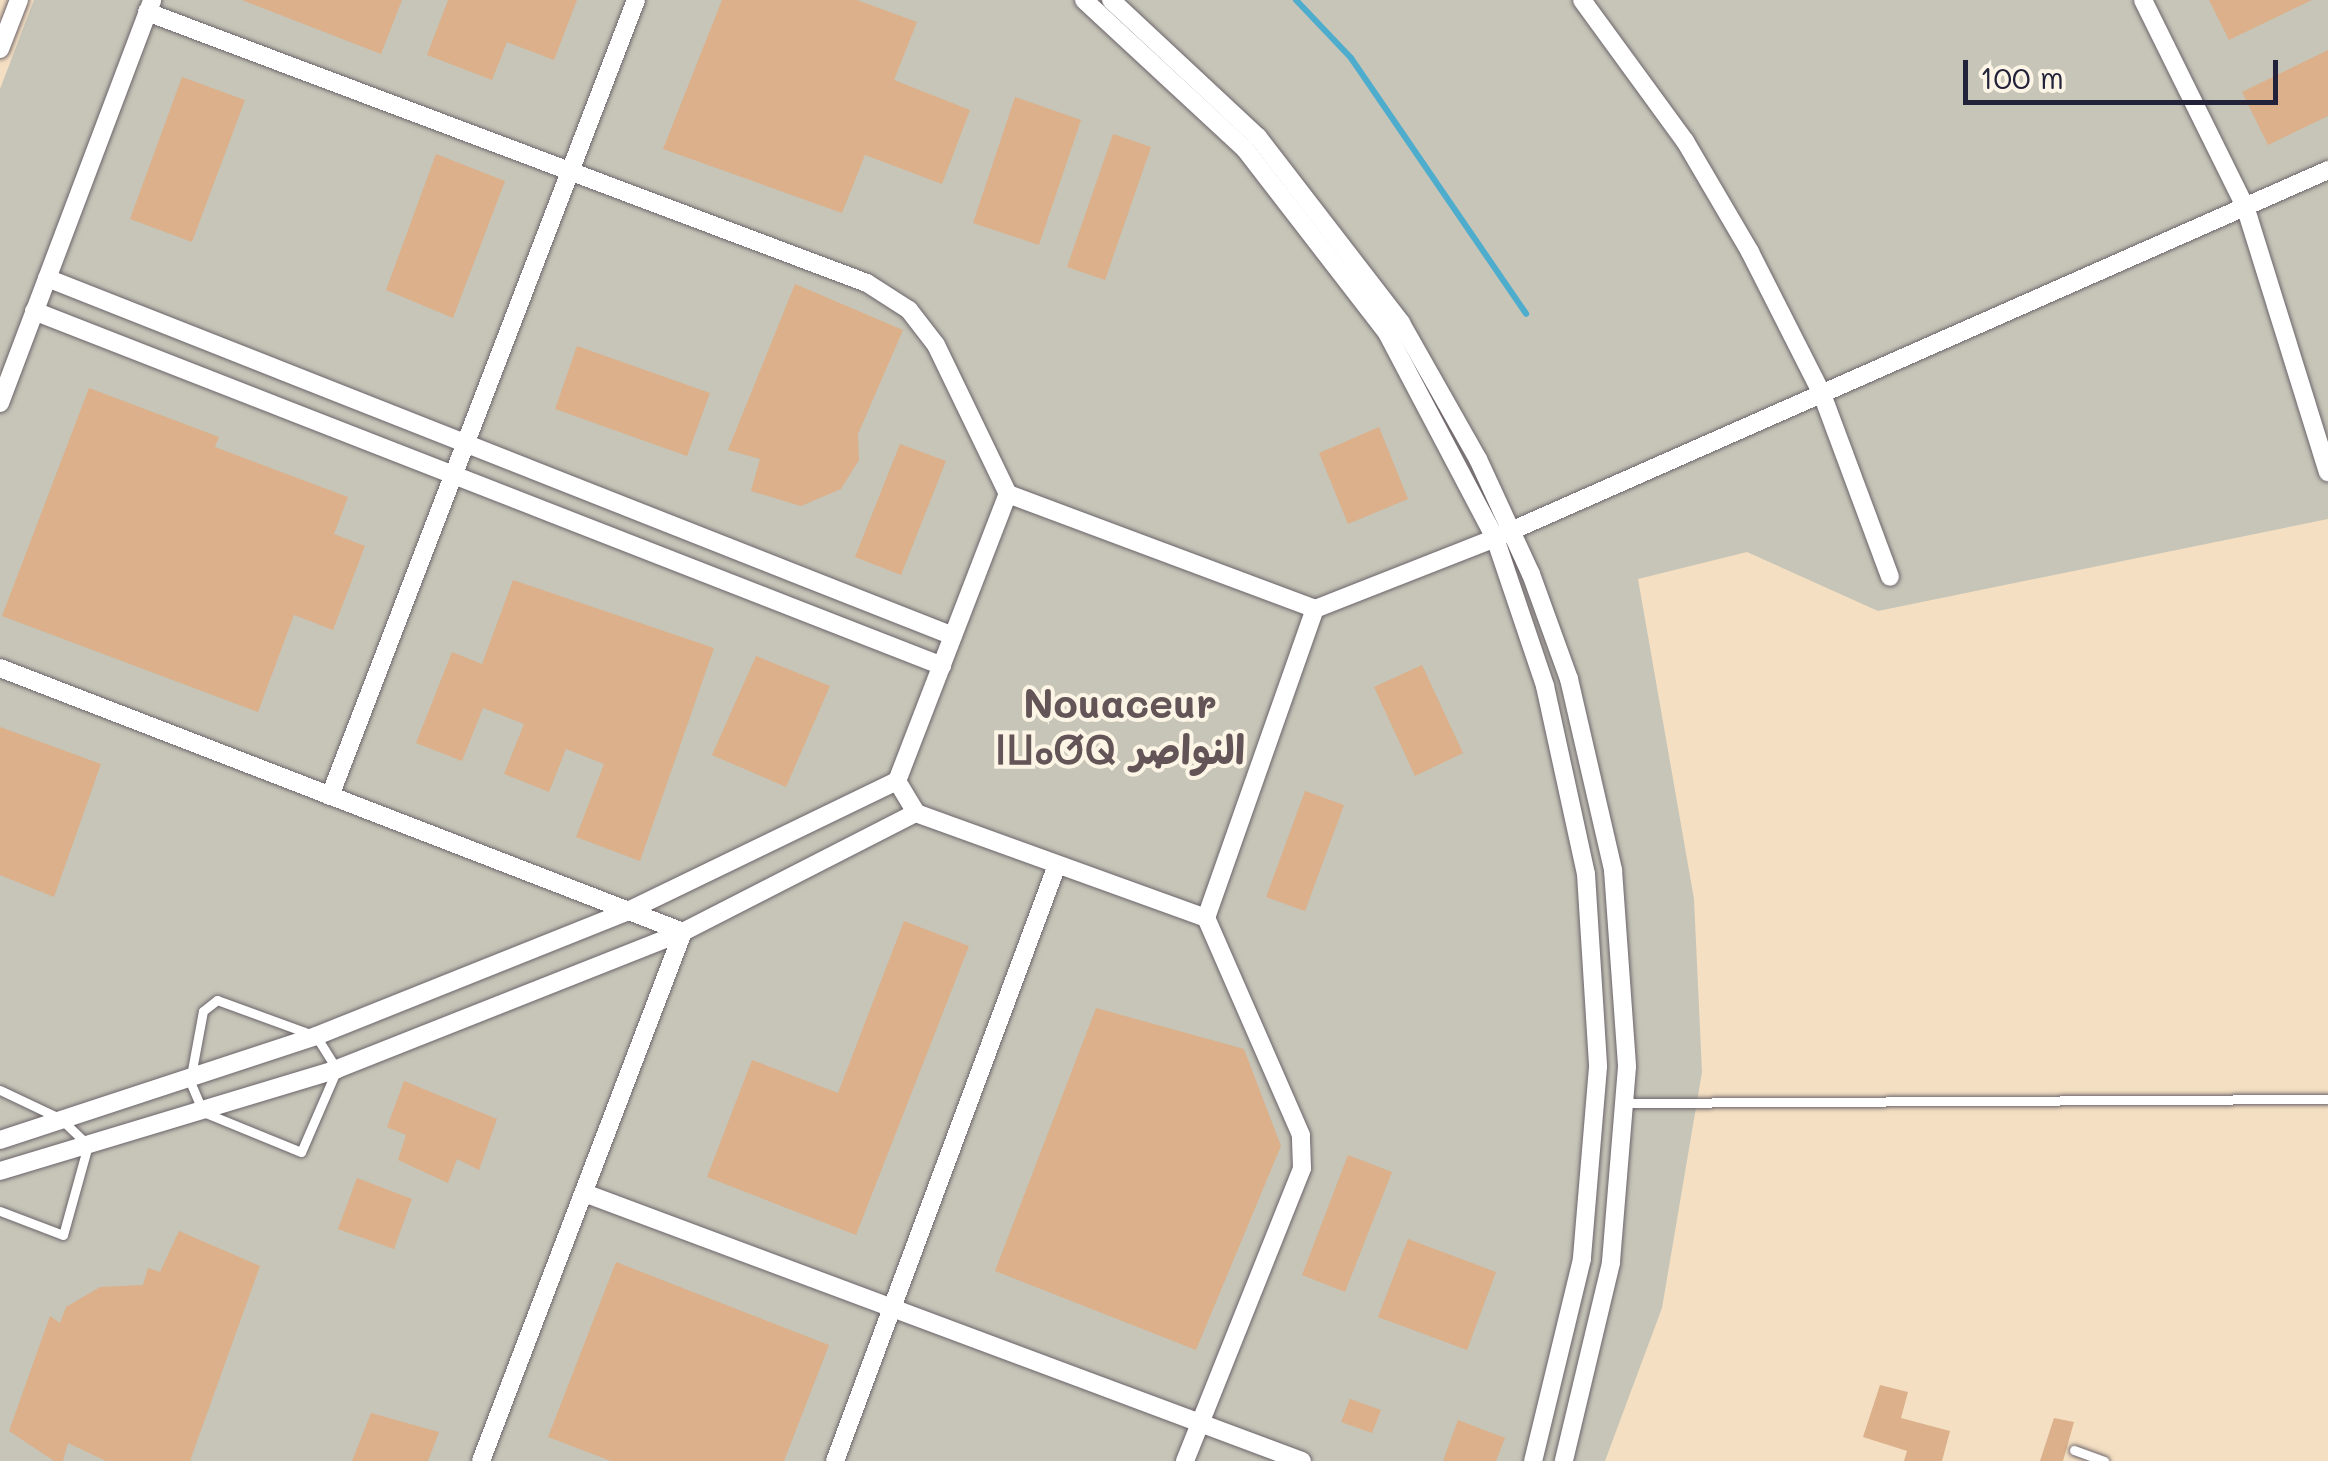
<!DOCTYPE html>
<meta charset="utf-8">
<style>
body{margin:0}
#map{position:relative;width:2328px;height:1461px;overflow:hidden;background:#f4dfc2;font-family:Mali,"Playpen Sans Arabic","Noto Sans Tifinagh",sans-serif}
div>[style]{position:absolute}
.industrial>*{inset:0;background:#c6c5b8}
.stream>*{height:6px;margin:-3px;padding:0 3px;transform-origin:3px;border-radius:3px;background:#4eaccd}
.building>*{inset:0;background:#dbb08a}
.roads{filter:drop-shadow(0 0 2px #6c646a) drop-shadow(0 0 2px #6c646a)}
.lane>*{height:9px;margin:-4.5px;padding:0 4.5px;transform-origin:4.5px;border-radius:4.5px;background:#fff}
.street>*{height:18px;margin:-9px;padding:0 9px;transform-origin:9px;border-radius:9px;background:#fff}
span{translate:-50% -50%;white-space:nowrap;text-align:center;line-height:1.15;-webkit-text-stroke:8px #fcf5e5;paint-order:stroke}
.district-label{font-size:40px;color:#635457;font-weight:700}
.scale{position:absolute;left:1963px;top:60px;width:315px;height:45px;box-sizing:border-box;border:5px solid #22223b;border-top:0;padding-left:12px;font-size:30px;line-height:35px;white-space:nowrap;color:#22223b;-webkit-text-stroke:8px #fcf5e5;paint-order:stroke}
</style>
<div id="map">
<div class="industrial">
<div style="clip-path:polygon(34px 0,2328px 0,2328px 519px,1878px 611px,1747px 552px,1638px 579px,1694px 899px,1702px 1072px,1662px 1308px,1605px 1461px,0 1461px,0 89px)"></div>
</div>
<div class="stream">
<div style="left:1296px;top:0;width:80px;rotate:46.5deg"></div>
<div style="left:1351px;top:58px;width:310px;rotate:55.6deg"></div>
</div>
<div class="building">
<div style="clip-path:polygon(242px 0,402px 0,381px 54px)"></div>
<div style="clip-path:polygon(448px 0,577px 0,554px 60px,507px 42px,492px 80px,427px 55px)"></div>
<div style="clip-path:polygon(722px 0,857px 0,917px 22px,894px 80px,970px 110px,942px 184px,865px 155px,842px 213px,663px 149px)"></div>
<div style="clip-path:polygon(2209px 0,2312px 0,2229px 40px)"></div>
<div style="clip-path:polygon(2328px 50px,2328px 116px,2268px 145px,2242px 92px)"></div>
<div style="clip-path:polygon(182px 77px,245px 100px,192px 242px,130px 219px)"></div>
<div style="clip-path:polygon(1015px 97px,1081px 120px,1039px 245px,973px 223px)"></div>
<div style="clip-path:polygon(1113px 134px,1151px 147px,1105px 280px,1067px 267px)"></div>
<div style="clip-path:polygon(436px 154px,505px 181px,453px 318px,386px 290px)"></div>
<div style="clip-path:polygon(795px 284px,903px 330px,858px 434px,859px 460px,841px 489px,801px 506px,751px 491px,760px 459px,728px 450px)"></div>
<div style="clip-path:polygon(577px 346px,710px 393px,687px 456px,555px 409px)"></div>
<div style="clip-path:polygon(89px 388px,219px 437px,215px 447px,348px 497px,334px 534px,365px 546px,333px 630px,294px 615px,258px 712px,2px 616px)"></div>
<div style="clip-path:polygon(1379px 427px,1408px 499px,1348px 524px,1319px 453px)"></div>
<div style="clip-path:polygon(900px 444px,946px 461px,901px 575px,855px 557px)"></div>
<div style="clip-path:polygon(513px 580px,714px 648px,640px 861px,576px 837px,604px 764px,566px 749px,549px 792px,504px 774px,524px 724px,483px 708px,462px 761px,416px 743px,452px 652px,482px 664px)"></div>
<div style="clip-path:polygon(756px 656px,830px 686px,786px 787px,712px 755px)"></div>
<div style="clip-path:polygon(1422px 665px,1463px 753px,1415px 776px,1374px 687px)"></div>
<div style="clip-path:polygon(0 727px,101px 764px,54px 897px,0 875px)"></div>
<div style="clip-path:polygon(1305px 791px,1344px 805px,1305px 911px,1266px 897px)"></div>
<div style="clip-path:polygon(904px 921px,969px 946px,856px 1235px,707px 1177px,752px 1060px,838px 1093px)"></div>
<div style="clip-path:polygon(1096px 1008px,1244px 1049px,1281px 1146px,1196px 1350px,995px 1271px)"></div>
<div style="clip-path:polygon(404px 1081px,497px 1119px,479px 1170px,457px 1159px,448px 1183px,398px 1160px,406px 1135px,387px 1127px)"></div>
<div style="clip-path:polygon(1348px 1155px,1392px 1172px,1345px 1292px,1302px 1275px)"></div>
<div style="clip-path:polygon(357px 1178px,412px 1199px,394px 1249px,338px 1229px)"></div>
<div style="clip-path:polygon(179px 1231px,260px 1266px,190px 1461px,106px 1461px,68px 1443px,63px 1461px,54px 1461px,9px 1431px,50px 1316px,60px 1323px,66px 1307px,100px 1287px,143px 1285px,148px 1268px,160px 1272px)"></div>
<div style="clip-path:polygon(1408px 1239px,1496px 1272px,1467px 1350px,1378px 1317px)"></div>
<div style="clip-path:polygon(616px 1262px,829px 1345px,784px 1461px,611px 1461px,548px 1437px)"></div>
<div style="clip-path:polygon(1880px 1385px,1908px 1392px,1901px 1418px,1950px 1431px,1942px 1461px,1904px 1461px,1907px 1451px,1863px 1437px)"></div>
<div style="clip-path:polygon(1350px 1399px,1381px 1410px,1372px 1433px,1341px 1422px)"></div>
<div style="clip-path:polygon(371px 1413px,439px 1432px,428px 1461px,352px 1461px)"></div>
<div style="clip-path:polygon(2054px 1418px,2074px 1422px,2063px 1461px,2040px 1461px)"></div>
<div style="clip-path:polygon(1458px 1420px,1505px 1438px,1496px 1461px,1443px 1461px)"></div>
</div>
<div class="roads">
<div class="lane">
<div style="left:217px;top:1000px;width:105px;rotate:20deg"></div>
<div style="left:316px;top:1036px;width:39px;rotate:58deg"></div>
<div style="left:337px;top:1069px;width:90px;rotate:113.4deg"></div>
<div style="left:301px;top:1152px;width:106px;rotate:-157.8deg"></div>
<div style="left:203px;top:1112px;width:34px;rotate:-113deg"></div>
<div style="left:190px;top:1081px;width:71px;rotate:-79.5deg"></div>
<div style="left:203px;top:1011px;width:18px;rotate:-38deg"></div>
<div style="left:0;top:1090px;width:68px;rotate:25.4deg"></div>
<div style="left:61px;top:1119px;width:37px;rotate:44deg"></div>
<div style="left:88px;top:1145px;width:93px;rotate:105.5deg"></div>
<div style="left:63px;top:1235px;width:67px;rotate:-159.1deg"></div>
<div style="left:1626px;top:1103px;width:702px;rotate:-0.33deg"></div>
<div style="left:2074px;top:1450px;width:32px;rotate:20deg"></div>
</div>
<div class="street">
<div style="left:1084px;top:0;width:219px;rotate:42.8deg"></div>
<div style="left:1245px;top:149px;width:232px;rotate:52.3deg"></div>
<div style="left:1387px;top:333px;width:232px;rotate:62.2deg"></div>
<div style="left:1495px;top:538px;width:156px;rotate:71.3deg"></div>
<div style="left:1545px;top:686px;width:192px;rotate:77.7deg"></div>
<div style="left:1586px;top:874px;width:193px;rotate:86.4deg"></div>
<div style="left:1598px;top:1067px;width:193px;rotate:94.8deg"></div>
<div style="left:1582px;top:1259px;width:208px;rotate:103.6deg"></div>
<div style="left:1111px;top:0;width:201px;rotate:43deg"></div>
<div style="left:1258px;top:137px;width:235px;rotate:52.4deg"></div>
<div style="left:1401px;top:323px;width:156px;rotate:60.5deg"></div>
<div style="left:1478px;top:459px;width:127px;rotate:65.3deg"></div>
<div style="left:1531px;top:574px;width:112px;rotate:70.1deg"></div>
<div style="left:1569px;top:679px;width:196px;rotate:77deg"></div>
<div style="left:1613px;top:870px;width:197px;rotate:85.9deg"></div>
<div style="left:1627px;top:1067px;width:197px;rotate:94.7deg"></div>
<div style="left:1611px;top:1263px;width:204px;rotate:103.4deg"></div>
<div style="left:1582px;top:0;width:175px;rotate:53.9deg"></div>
<div style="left:1685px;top:141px;width:129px;rotate:59.6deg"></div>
<div style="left:1750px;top:252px;width:159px;rotate:63.1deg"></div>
<div style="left:1822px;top:394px;width:195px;rotate:69.6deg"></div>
<div style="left:2143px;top:0;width:230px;rotate:63.7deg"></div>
<div style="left:2245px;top:206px;width:279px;rotate:72.7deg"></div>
<div style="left:147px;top:12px;width:769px;rotate:20.63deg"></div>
<div style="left:867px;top:283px;width:50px;rotate:32.7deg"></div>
<div style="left:909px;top:310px;width:44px;rotate:52.4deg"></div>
<div style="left:936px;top:345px;width:165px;rotate:64.2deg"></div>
<div style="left:1008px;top:494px;width:328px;rotate:20.5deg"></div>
<div style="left:1315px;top:609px;width:193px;rotate:-21.5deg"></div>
<div style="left:1495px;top:538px;width:911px;rotate:-23.83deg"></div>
<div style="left:0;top:49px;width:53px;rotate:-68.8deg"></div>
<div style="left:47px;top:278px;width:974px;rotate:21.56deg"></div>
<div style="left:34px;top:311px;width:975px;rotate:21.35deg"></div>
<div style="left:0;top:403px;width:431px;rotate:-69.3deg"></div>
<div style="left:0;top:668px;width:732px;rotate:21.13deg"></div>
<div style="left:683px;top:932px;width:566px;rotate:110.9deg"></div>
<div style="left:897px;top:781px;width:37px;rotate:59deg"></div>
<div style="left:916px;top:813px;width:308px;rotate:19.9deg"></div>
<div style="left:330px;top:796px;width:853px;rotate:-68.97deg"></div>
<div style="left:0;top:1140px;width:333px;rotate:-18.2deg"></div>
<div style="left:316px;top:1036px;width:336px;rotate:-21.8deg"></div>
<div style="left:628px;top:911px;width:299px;rotate:-25.8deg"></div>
<div style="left:897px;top:781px;width:308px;rotate:-68.9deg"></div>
<div style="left:0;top:1171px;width:352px;rotate:-16.8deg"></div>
<div style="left:337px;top:1069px;width:372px;rotate:-21.6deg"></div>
<div style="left:683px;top:932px;width:262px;rotate:-27.1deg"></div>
<div style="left:587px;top:1194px;width:763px;rotate:20.48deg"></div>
<div style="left:835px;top:1461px;width:636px;rotate:-69.57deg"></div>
<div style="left:1185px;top:1461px;width:315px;rotate:-68.2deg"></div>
<div style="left:1302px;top:1168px;width:33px;rotate:-92deg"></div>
<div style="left:1301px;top:1135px;width:237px;rotate:-113.6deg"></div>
<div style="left:1206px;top:918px;width:328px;rotate:-70.6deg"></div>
</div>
</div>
<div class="district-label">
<span style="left:1120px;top:725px">Nouaceur<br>ⵏⵡⴰⵚⵕ النواصر</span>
</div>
<div class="scale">100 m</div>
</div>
